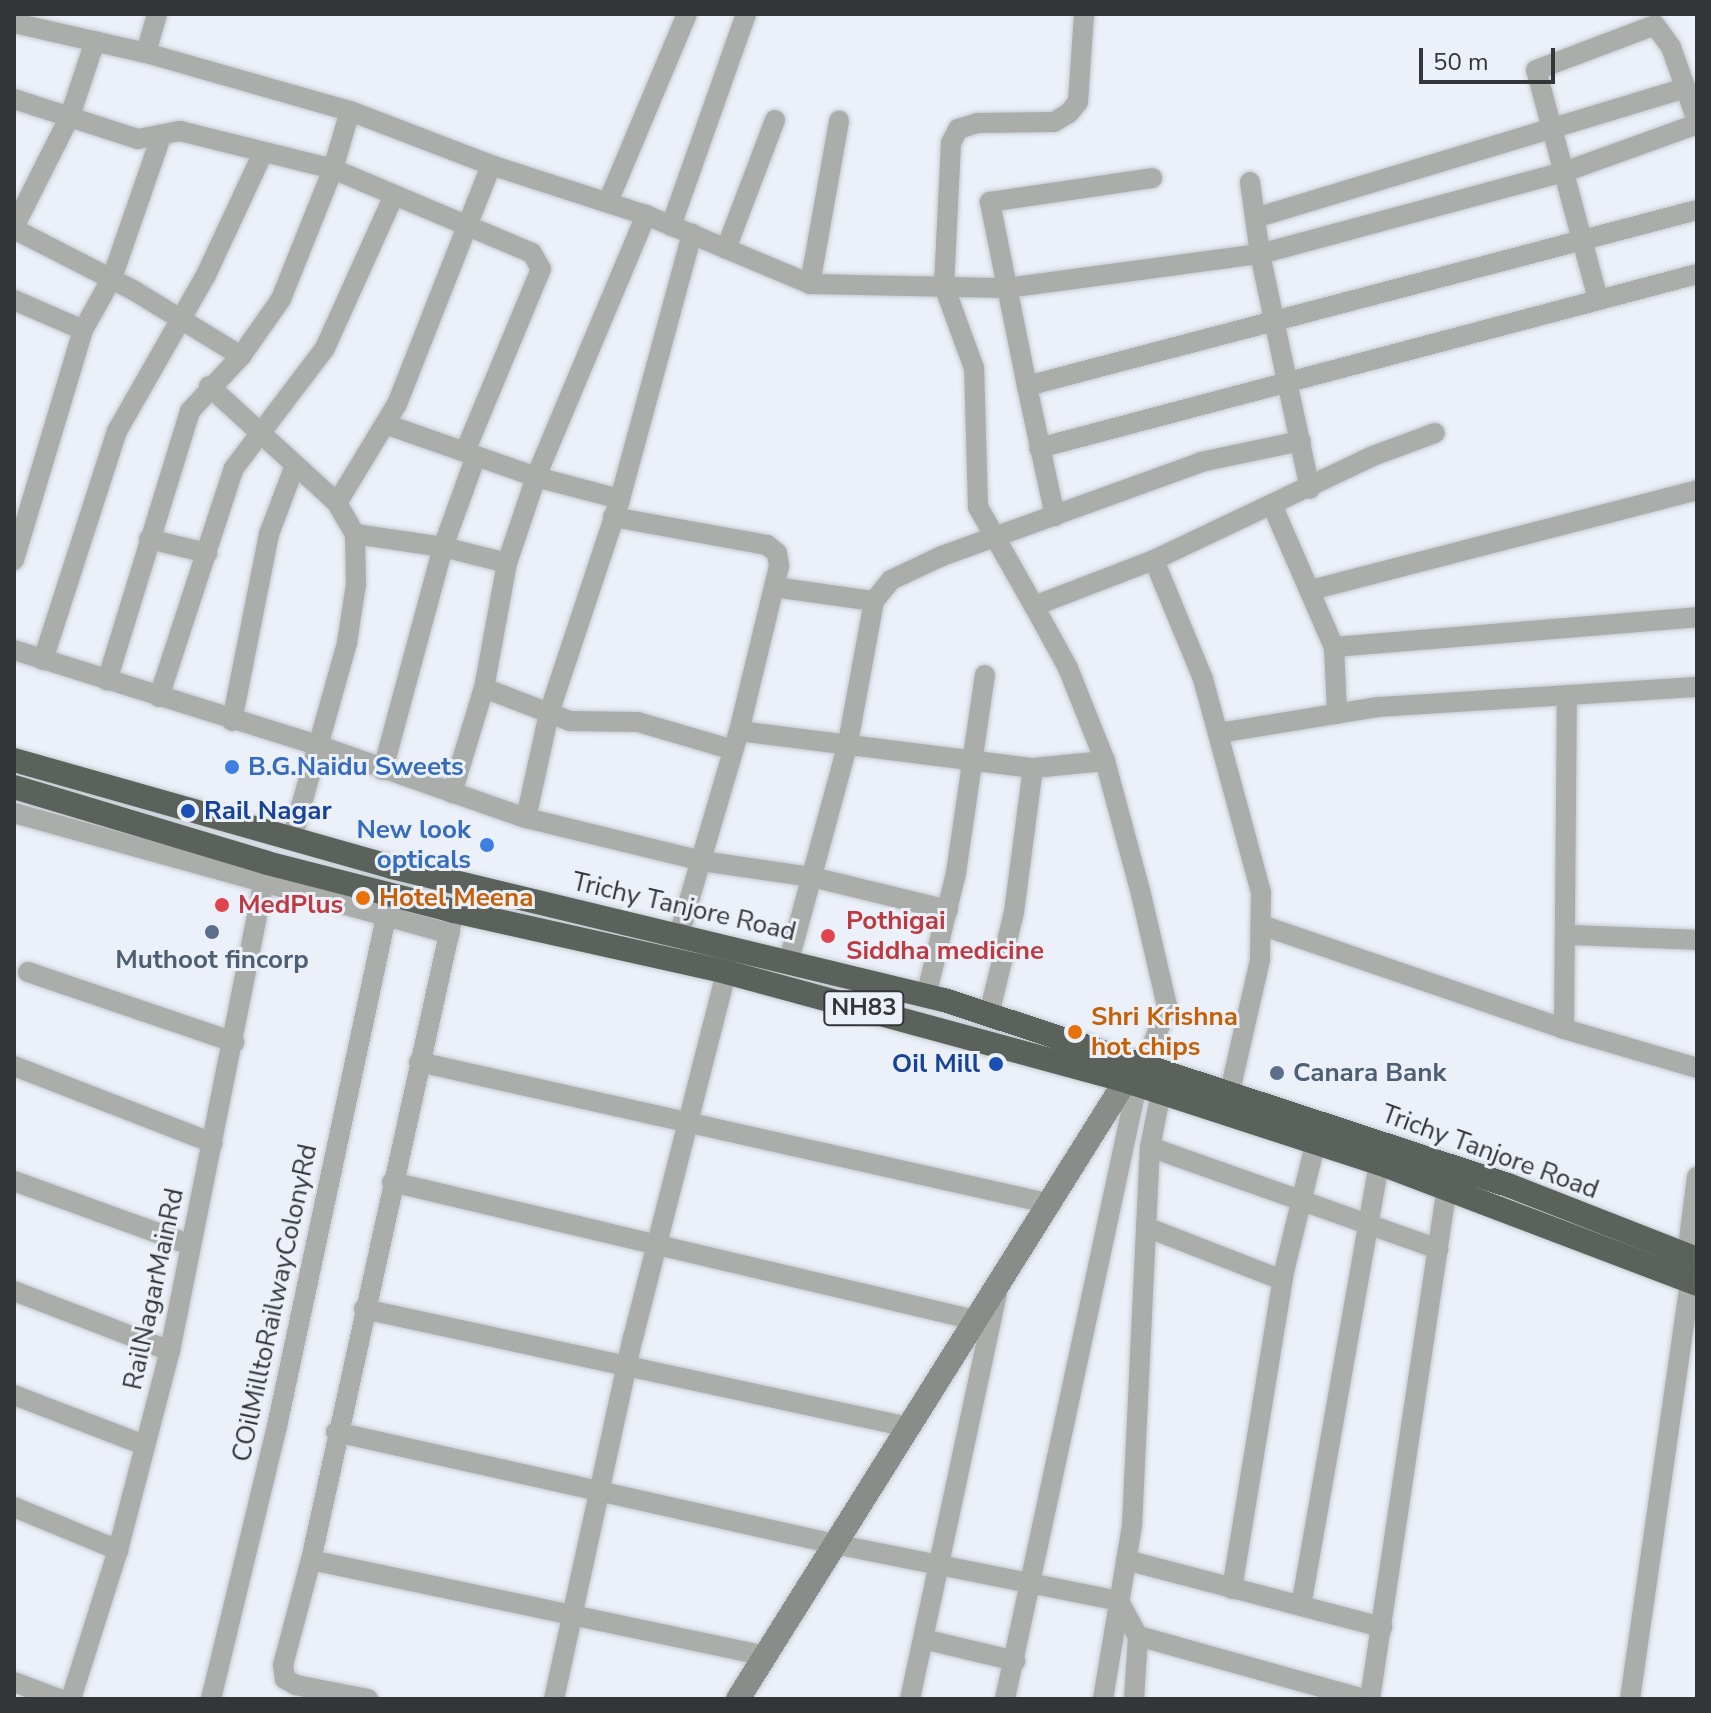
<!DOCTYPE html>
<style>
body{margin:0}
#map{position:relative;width:1711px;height:1713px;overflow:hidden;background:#ebf0f9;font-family:"Nunito Sans",sans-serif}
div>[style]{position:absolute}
.roads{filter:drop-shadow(0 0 2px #c6cbd2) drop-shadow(0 0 2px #c6cbd2)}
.street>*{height:20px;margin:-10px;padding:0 10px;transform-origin:10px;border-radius:10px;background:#aaadaa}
.secondary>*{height:24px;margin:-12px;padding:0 12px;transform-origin:12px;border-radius:12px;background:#888d89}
.highway>*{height:24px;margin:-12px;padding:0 12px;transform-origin:12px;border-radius:12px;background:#5b625c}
.dots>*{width:22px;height:22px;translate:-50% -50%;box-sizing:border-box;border:4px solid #ebf0f9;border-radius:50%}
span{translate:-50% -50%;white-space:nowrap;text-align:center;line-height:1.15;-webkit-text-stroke:6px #ebf0f9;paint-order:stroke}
.shield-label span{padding:2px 6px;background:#ebf0f9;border:2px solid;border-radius:6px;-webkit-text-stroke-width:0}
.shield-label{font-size:24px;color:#333538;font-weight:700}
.shop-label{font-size:26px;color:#366cbe;font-weight:700}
.left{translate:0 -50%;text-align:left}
.right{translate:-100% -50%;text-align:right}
.transit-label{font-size:26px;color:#164399;font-weight:700}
.food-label{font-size:26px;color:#c56008;font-weight:700}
.health-label{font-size:26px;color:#be3a42;font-weight:700}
.street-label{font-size:26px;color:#333538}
.service-label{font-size:26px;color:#4e5e75;font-weight:700}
.frame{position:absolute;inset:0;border:16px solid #333538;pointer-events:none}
.scale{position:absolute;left:1419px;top:48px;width:136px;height:36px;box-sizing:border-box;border:4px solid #333538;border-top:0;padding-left:10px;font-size:24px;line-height:28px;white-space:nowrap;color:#333538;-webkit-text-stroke:6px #ebf0f9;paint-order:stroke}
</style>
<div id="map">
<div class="roads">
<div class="street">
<div style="left:14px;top:23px;width:135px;rotate:12.8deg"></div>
<div style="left:146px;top:53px;width:212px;rotate:15.9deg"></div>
<div style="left:350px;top:111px;width:151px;rotate:21deg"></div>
<div style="left:491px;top:165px;width:163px;rotate:17.9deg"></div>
<div style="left:646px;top:215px;width:178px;rotate:22.8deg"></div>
<div style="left:810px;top:284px;width:197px;rotate:1.2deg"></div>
<div style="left:1007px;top:288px;width:255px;rotate:-7.7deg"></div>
<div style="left:1260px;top:254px;width:315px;rotate:-15.1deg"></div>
<div style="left:1564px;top:172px;width:141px;rotate:-19.8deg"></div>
<div style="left:146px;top:53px;width:41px;rotate:-74.2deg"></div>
<div style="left:14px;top:99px;width:130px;rotate:17.9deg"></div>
<div style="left:138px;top:139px;width:43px;rotate:-10.8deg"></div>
<div style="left:180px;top:131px;width:158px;rotate:13.9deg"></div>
<div style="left:333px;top:169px;width:216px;rotate:22.9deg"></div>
<div style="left:532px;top:253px;width:18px;rotate:61deg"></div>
<div style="left:541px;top:269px;width:198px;rotate:112.6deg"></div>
<div style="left:1250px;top:182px;width:73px;rotate:82.1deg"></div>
<div style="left:1260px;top:254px;width:240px;rotate:78deg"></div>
<div style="left:608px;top:202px;width:204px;rotate:-67.2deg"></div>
<div style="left:646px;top:215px;width:284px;rotate:112.8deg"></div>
<div style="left:536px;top:477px;width:91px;rotate:108.6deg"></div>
<div style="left:507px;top:563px;width:127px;rotate:100.4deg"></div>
<div style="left:484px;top:688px;width:92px;rotate:21deg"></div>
<div style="left:570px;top:721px;width:68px;rotate:0.8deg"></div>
<div style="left:638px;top:722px;width:99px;rotate:16.4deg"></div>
<div style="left:1255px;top:218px;width:450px;rotate:-16.8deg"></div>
<div style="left:671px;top:226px;width:225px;rotate:-70.5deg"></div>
<div style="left:14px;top:227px;width:124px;rotate:-63.2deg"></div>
<div style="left:70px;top:116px;width:79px;rotate:-71.6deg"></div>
<div style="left:14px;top:229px;width:134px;rotate:27.1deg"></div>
<div style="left:133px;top:290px;width:127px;rotate:31.4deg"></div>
<div style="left:241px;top:356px;width:75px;rotate:132.8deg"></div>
<div style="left:190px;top:411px;width:282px;rotate:107.1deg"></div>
<div style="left:726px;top:249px;width:138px;rotate:-69.2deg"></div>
<div style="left:810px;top:284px;width:166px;rotate:-79.9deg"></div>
<div style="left:1598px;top:299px;width:237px;rotate:-105.1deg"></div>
<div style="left:1536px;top:70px;width:127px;rotate:-20.7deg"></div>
<div style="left:1655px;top:25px;width:27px;rotate:54deg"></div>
<div style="left:1671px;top:47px;width:78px;rotate:70.6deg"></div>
<div style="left:14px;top:300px;width:75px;rotate:23.5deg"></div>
<div style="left:241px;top:356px;width:70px;rotate:-54.9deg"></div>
<div style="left:281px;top:299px;width:140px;rotate:-68.2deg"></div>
<div style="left:333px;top:169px;width:60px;rotate:-73.7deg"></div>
<div style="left:209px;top:386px;width:173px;rotate:42.4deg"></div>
<div style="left:337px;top:503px;width:36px;rotate:60deg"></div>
<div style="left:355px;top:534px;width:50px;rotate:88.9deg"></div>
<div style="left:356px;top:584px;width:60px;rotate:98.7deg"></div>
<div style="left:347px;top:643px;width:204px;rotate:105.7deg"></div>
<div style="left:1027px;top:386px;width:188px;rotate:-101.4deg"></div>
<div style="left:990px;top:202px;width:164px;rotate:-8.4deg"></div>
<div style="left:385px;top:424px;width:160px;rotate:19.3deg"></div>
<div style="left:536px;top:477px;width:87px;rotate:14.7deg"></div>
<div style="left:1039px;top:448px;width:681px;rotate:-14.81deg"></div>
<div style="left:476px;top:456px;width:97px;rotate:109.9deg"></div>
<div style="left:443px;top:547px;width:66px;rotate:14deg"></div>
<div style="left:337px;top:503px;width:116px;rotate:-58.8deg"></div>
<div style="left:397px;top:404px;width:257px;rotate:-68.5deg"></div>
<div style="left:1273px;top:507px;width:153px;rotate:66.5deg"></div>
<div style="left:1334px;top:647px;width:67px;rotate:87.4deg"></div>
<div style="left:1055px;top:516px;width:133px;rotate:-102.2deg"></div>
<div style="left:1027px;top:386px;width:693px;rotate:-14.72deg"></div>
<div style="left:613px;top:517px;width:157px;rotate:10.3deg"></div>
<div style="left:767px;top:545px;width:13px;rotate:39deg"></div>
<div style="left:777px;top:553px;width:13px;rotate:81deg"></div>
<div style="left:779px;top:566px;width:170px;rotate:103.6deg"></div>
<div style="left:739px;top:731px;width:213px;rotate:106.4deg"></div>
<div style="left:355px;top:534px;width:89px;rotate:8.4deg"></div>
<div style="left:443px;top:547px;width:231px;rotate:105.1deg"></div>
<div style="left:149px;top:539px;width:60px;rotate:13.6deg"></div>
<div style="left:14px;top:560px;width:240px;rotate:-73.3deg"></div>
<div style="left:83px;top:330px;width:60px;rotate:-60.9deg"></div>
<div style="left:112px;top:278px;width:152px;rotate:-70.9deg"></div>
<div style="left:1154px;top:560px;width:129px;rotate:67.6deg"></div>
<div style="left:1203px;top:679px;width:222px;rotate:74.8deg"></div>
<div style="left:1261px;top:893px;width:67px;rotate:90.9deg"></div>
<div style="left:1260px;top:960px;width:134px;rotate:102.9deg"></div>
<div style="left:774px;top:587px;width:101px;rotate:8deg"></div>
<div style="left:874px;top:601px;width:144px;rotate:100.4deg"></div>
<div style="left:848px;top:743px;width:225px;rotate:105.2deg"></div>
<div style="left:1311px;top:590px;width:399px;rotate:-14.5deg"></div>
<div style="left:874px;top:601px;width:27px;rotate:-51deg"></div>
<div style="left:891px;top:580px;width:56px;rotate:-25.2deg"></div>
<div style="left:942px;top:556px;width:276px;rotate:-19.9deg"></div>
<div style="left:1201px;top:462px;width:102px;rotate:-11.9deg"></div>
<div style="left:1034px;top:606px;width:114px;rotate:-119.5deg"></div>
<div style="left:978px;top:507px;width:139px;rotate:-91.6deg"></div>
<div style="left:974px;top:368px;width:87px;rotate:-110.1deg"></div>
<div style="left:944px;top:286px;width:143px;rotate:-87.2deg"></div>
<div style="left:951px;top:143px;width:16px;rotate:-63deg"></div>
<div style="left:958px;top:129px;width:21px;rotate:-17deg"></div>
<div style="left:978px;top:123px;width:76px;rotate:-0.8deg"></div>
<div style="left:1054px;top:122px;width:17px;rotate:-31deg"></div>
<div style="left:1069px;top:113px;width:14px;rotate:-51deg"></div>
<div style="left:1078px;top:102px;width:88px;rotate:-86.1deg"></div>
<div style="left:1334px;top:647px;width:364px;rotate:-4.7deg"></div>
<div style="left:14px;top:650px;width:318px;rotate:17.4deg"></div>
<div style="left:317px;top:745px;width:221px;rotate:19.3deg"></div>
<div style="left:526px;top:818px;width:181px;rotate:13.7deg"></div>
<div style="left:702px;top:861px;width:111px;rotate:8.3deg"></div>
<div style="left:812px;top:877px;width:140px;rotate:13.6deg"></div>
<div style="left:43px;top:660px;width:241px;rotate:-72.1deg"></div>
<div style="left:117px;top:431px;width:180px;rotate:-60.3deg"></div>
<div style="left:206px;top:275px;width:132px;rotate:-65deg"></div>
<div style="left:159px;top:697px;width:241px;rotate:-71.9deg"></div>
<div style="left:234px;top:468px;width:151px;rotate:-52.8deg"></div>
<div style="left:325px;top:348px;width:168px;rotate:-65.7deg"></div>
<div style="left:232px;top:721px;width:191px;rotate:-78.8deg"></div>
<div style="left:269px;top:534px;width:71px;rotate:-69.3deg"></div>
<div style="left:739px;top:731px;width:296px;rotate:7.2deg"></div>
<div style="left:1033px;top:768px;width:72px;rotate:-5.6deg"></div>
<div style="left:1219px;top:733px;width:161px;rotate:-9.3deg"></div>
<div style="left:1378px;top:707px;width:320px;rotate:-3.6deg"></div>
<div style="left:452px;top:793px;width:110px;rotate:-73.1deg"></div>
<div style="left:14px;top:813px;width:452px;rotate:15.5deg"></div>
<div style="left:526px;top:818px;width:107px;rotate:-77.6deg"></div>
<div style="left:549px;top:713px;width:225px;rotate:-71.6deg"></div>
<div style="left:620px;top:499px;width:275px;rotate:-74.8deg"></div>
<div style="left:1264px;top:926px;width:317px;rotate:18.9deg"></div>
<div style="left:1564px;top:1029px;width:139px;rotate:16.3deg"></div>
<div style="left:1568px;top:935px;width:129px;rotate:2.2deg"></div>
<div style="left:28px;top:972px;width:218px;rotate:18.8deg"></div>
<div style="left:926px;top:996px;width:127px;rotate:-76.3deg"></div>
<div style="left:956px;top:873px;width:200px;rotate:-81.7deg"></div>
<div style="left:989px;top:1014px;width:105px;rotate:-76.2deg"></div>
<div style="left:1014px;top:912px;width:145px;rotate:-82.5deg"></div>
<div style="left:1564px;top:1029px;width:334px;rotate:-89.5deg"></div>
<div style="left:419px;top:1062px;width:648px;rotate:12.66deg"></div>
<div style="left:1146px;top:1063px;width:61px;rotate:-69.8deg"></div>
<div style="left:1167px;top:1006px;width:115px;rotate:-103.1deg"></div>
<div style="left:1141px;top:894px;width:138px;rotate:-105.1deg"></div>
<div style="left:1105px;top:761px;width:100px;rotate:-111.7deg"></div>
<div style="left:1068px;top:668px;width:71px;rotate:-118.7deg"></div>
<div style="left:1034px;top:606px;width:129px;rotate:-21deg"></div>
<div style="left:1154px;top:560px;width:242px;rotate:-25.4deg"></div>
<div style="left:1373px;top:456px;width:66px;rotate:-20.4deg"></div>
<div style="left:14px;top:1066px;width:213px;rotate:21.2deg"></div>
<div style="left:1150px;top:1147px;width:306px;rotate:19.5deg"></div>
<div style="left:14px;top:1181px;width:188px;rotate:19.9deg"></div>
<div style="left:392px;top:1182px;width:599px;rotate:13.32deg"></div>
<div style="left:1146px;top:1227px;width:146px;rotate:21.3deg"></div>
<div style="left:1687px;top:1255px;width:79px;rotate:-82.7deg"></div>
<div style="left:14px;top:1291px;width:167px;rotate:21deg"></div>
<div style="left:364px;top:1309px;width:557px;rotate:12.24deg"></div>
<div style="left:14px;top:1395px;width:139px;rotate:21deg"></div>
<div style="left:336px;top:1432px;width:510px;rotate:12.67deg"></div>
<div style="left:834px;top:1544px;width:291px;rotate:11.3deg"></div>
<div style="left:1119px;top:1601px;width:40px;rotate:62deg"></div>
<div style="left:1138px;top:1636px;width:63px;rotate:93.6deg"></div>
<div style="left:14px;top:1507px;width:113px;rotate:22.5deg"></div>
<div style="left:311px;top:1560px;width:464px;rotate:11.9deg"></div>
<div style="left:1126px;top:1560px;width:265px;rotate:14.7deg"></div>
<div style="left:1232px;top:1589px;width:321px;rotate:-80.7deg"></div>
<div style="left:1284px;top:1272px;width:135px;rotate:-76.3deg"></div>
<div style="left:1301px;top:1606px;width:450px;rotate:-80deg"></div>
<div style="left:1138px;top:1636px;width:235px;rotate:15.6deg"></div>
<div style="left:923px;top:1639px;width:95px;rotate:13.4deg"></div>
<div style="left:14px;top:1682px;width:48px;rotate:20.7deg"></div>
<div style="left:71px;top:1699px;width:156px;rotate:-72.5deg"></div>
<div style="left:118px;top:1550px;width:206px;rotate:-75.4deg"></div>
<div style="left:170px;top:1351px;width:476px;rotate:-78.7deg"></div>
<div style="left:211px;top:1699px;width:281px;rotate:-76.4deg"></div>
<div style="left:277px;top:1426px;width:521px;rotate:-77.91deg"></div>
<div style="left:368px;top:1699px;width:73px;rotate:-169deg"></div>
<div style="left:296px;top:1685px;width:13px;rotate:-151deg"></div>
<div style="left:285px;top:1679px;width:14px;rotate:-98deg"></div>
<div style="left:283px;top:1665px;width:109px;rotate:-75.1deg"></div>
<div style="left:311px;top:1560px;width:665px;rotate:-77.57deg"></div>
<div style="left:554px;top:1699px;width:370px;rotate:-77.7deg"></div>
<div style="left:633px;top:1338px;width:378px;rotate:-75.7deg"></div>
<div style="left:910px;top:1699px;width:415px;rotate:-77.9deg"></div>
<div style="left:1005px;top:1699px;width:628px;rotate:-77.87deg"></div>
<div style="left:1103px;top:1699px;width:175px;rotate:-80.5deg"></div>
<div style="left:1132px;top:1526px;width:379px;rotate:-87.3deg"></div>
<div style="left:1150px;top:1147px;width:56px;rotate:-78.7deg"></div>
<div style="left:1370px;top:1699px;width:518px;rotate:-81.45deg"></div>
<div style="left:1630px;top:1699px;width:422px;rotate:-81.8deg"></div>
</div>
<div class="secondary">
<div style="left:738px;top:1699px;width:747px;rotate:-57.91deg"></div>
</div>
<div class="highway">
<div style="left:14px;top:760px;width:393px;rotate:15.8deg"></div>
<div style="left:392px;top:867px;width:568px;rotate:13.55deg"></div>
<div style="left:944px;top:1000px;width:594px;rotate:18.16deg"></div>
<div style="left:1508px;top:1185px;width:203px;rotate:21.4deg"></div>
<div style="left:14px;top:787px;width:264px;rotate:16.7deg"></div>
<div style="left:267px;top:863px;width:193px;rotate:14.4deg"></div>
<div style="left:454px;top:911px;width:279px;rotate:12.6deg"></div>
<div style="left:726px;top:972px;width:408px;rotate:15.2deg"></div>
<div style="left:1120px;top:1079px;width:272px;rotate:18deg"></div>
<div style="left:1379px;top:1163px;width:340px;rotate:20.8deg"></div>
</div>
</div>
<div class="dots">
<div style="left:232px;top:767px;background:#3f7fe0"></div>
<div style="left:188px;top:811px;background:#1a4fb4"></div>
<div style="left:487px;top:845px;background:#3f7fe0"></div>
<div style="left:363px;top:898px;background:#e8710a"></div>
<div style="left:222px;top:905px;background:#e0444e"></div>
<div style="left:212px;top:932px;background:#5c6f8a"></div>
<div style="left:828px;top:936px;background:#e0444e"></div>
<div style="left:1075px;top:1032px;background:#e8710a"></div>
<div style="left:996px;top:1064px;background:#1a4fb4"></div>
<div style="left:1277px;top:1073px;background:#5c6f8a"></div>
</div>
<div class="shield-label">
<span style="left:864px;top:1008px">NH83</span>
</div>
<div class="shop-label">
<span class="left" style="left:248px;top:767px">B.G.Naidu Sweets</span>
<span class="right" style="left:471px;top:845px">New look<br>opticals</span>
</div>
<div class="transit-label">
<span class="left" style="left:204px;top:811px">Rail Nagar</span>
<span class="right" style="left:980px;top:1064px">Oil Mill</span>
</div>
<div class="food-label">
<span class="left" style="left:379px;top:898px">Hotel Meena</span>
<span class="left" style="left:1091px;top:1032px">Shri Krishna<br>hot chips</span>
</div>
<div class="health-label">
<span class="left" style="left:238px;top:905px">MedPlus</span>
<span class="left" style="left:846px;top:936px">Pothigai<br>Siddha medicine</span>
</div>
<div class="street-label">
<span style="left:684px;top:907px;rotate:13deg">Trichy Tanjore Road</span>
<span style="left:1490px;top:1152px;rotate:20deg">Trichy Tanjore Road</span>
<span style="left:154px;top:1289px;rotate:-78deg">RailNagarMainRd</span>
<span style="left:275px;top:1303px;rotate:-78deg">COilMilltoRailwayColonyRd</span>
</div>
<div class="service-label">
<span style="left:212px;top:960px">Muthoot fincorp</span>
<span class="left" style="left:1293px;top:1073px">Canara Bank</span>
</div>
<div class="frame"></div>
<div class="scale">50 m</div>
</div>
